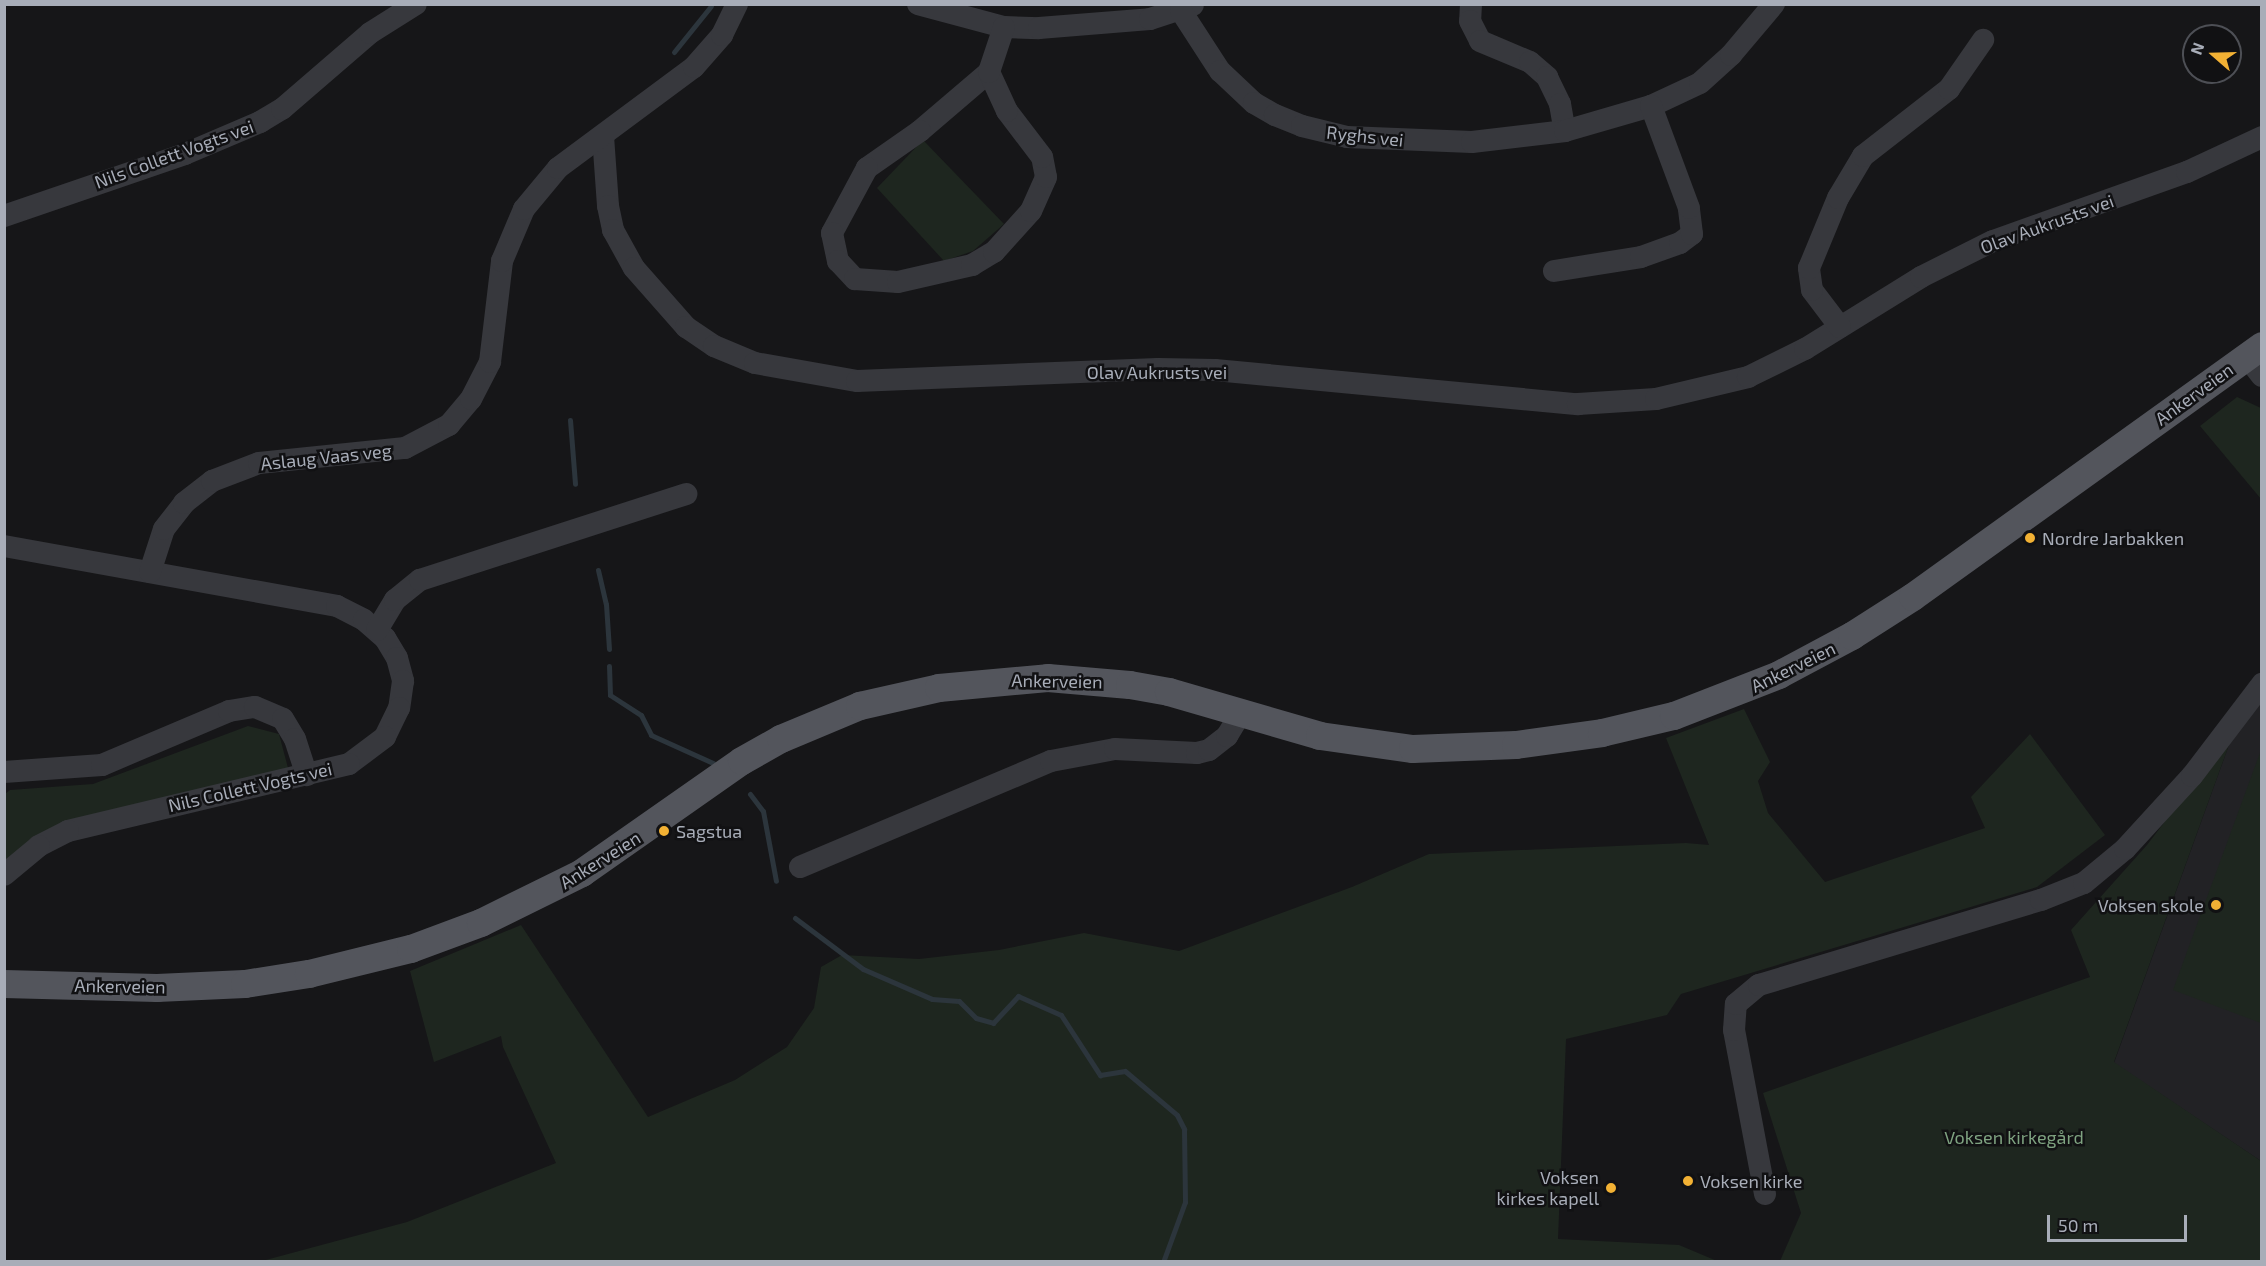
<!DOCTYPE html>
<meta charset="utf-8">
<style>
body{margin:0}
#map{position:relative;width:2266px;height:1266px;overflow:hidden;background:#161618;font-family:"Exo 2",sans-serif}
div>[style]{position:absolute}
.built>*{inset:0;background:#222225}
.green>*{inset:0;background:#1e261f}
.stream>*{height:5px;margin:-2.5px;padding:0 2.5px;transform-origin:2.5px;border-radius:2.5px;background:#2c353c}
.minor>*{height:22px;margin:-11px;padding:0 11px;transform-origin:11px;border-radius:11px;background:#37383d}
.major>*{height:28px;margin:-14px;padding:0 14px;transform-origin:14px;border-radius:14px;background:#53555c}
.dots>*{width:16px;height:16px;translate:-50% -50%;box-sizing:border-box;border:3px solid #111113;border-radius:50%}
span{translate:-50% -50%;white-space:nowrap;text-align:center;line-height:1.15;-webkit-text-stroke:5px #111113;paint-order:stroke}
.street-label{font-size:18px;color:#a8adb8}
.poi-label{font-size:18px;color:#a8adb8}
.left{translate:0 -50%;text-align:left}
.right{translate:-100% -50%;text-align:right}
.park-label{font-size:18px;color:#7fa381}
.frame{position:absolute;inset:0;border:6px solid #a8adb8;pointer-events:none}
.north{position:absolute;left:2182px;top:24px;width:60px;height:60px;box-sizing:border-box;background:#111113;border:2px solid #4d4f55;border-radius:50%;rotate:290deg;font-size:16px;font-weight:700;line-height:24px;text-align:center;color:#a8adb8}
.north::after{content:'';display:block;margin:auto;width:21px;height:27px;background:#f2b134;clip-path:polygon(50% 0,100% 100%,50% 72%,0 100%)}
.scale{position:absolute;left:2047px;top:1215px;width:140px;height:27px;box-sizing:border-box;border:3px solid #a8adb8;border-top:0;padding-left:8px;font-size:18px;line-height:21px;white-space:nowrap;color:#a8adb8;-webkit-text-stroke:4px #111113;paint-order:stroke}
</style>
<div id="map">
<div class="built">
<div style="clip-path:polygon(2261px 699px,2261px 1161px,2114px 1063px,2234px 731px)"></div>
</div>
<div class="green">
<div style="clip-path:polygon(923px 140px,1004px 224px,973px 251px,944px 261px,877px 188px)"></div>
<div style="clip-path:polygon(2237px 397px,2261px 408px,2261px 499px,2200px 426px)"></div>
<div style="clip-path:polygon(1744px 709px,1770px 762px,1758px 781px,1768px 813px,1825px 882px,1985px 828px,1971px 797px,2030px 734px,2105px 835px,2037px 887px,1681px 994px,1667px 1015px,1566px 1039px,1558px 1239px,1679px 1245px,1717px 1261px,262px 1261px,407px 1222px,556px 1163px,503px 1047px,501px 1036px,434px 1062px,410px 971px,521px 925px,648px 1117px,735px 1080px,787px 1047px,814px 1008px,821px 967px,842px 955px,919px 959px,999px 950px,1084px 933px,1179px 951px,1352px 887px,1429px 854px,1686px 843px,1709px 845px,1666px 738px)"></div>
<div style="clip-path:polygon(248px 726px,279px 734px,288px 768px,97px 815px,5px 865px,5px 794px,10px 790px,93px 784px)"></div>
<div style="clip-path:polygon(2234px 731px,2114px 1062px,2261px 1161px,2261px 1261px,1780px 1261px,1801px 1213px,1763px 1093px,2090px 977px,2071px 930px,2147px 845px)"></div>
<div style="clip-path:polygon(2261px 750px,2262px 1023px,2261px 1023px,2173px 990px)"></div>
</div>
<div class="stream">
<div style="left:674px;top:52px;width:59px;rotate:-51.2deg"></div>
<div style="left:570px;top:420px;width:64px;rotate:85.5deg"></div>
<div style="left:598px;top:570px;width:35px;rotate:77deg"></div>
<div style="left:606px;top:604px;width:45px;rotate:86.2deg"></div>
<div style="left:609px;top:666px;width:29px;rotate:88deg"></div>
<div style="left:610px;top:695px;width:37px;rotate:33deg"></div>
<div style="left:641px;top:715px;width:22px;rotate:63deg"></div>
<div style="left:651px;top:735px;width:68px;rotate:24.3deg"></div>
<div style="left:750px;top:794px;width:21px;rotate:53deg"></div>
<div style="left:763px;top:811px;width:71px;rotate:79.5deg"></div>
<div style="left:795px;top:918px;width:85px;rotate:36.9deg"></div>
<div style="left:863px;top:969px;width:75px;rotate:23.5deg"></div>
<div style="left:932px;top:999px;width:27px;rotate:4deg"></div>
<div style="left:959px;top:1001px;width:24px;rotate:45deg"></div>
<div style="left:976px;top:1018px;width:18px;rotate:16deg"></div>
<div style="left:993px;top:1023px;width:37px;rotate:-47deg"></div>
<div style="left:1018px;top:996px;width:47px;rotate:23.8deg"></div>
<div style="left:1061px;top:1015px;width:72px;rotate:57deg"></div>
<div style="left:1100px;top:1075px;width:25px;rotate:-9deg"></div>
<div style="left:1125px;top:1071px;width:68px;rotate:40.2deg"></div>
<div style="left:1177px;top:1115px;width:16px;rotate:63deg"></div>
<div style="left:1184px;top:1129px;width:73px;rotate:89.2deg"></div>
<div style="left:1185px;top:1202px;width:64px;rotate:110.1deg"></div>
</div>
<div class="minor">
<div style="left:918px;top:4px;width:89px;rotate:15deg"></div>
<div style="left:1004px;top:27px;width:35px;rotate:2deg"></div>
<div style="left:1039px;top:28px;width:111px;rotate:-4.6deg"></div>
<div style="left:1150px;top:19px;width:45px;rotate:-18deg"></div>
<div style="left:1471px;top:4px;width:17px;rotate:93deg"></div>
<div style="left:1470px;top:21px;width:22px;rotate:63deg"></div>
<div style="left:1480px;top:41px;width:54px;rotate:22.8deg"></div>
<div style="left:1530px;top:62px;width:23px;rotate:41deg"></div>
<div style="left:1547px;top:77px;width:30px;rotate:64deg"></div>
<div style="left:1560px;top:104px;width:27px;rotate:80deg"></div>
<div style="left:1181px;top:11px;width:72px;rotate:57deg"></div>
<div style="left:1220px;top:71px;width:47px;rotate:43.3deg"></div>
<div style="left:1254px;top:103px;width:24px;rotate:30deg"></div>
<div style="left:1275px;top:115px;width:29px;rotate:22deg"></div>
<div style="left:1302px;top:126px;width:46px;rotate:13.7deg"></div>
<div style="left:1347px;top:137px;width:125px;rotate:2.3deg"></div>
<div style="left:1472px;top:142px;width:94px;rotate:-6.7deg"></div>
<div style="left:1565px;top:131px;width:90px;rotate:-16.2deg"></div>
<div style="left:1651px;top:106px;width:54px;rotate:-25.1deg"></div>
<div style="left:1700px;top:83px;width:42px;rotate:-42.1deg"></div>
<div style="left:1731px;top:55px;width:67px;rotate:-49.9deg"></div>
<div style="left:989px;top:72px;width:91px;rotate:139.5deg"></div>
<div style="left:920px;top:131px;width:65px;rotate:145.1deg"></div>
<div style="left:867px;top:168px;width:74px;rotate:118.3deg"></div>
<div style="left:832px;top:233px;width:29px;rotate:78deg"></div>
<div style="left:838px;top:261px;width:25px;rotate:47deg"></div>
<div style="left:855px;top:279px;width:43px;rotate:4deg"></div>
<div style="left:898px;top:282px;width:76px;rotate:-12.9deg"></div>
<div style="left:972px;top:265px;width:26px;rotate:-31deg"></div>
<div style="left:994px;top:252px;width:55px;rotate:-47.9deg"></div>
<div style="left:1031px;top:211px;width:37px;rotate:-66deg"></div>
<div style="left:1046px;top:177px;width:20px;rotate:-101deg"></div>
<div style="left:1042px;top:157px;width:58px;rotate:-127.3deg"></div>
<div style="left:1007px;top:111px;width:43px;rotate:-114.8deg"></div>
<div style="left:989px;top:72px;width:47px;rotate:-71.6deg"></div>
<div style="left:603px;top:136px;width:70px;rotate:85.9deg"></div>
<div style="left:608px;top:206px;width:25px;rotate:78deg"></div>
<div style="left:613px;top:230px;width:43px;rotate:61.1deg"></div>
<div style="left:634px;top:268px;width:79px;rotate:48.6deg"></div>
<div style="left:686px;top:327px;width:34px;rotate:34deg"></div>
<div style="left:714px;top:346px;width:44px;rotate:22.5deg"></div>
<div style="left:755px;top:363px;width:104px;rotate:10deg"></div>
<div style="left:857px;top:381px;width:301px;rotate:-2.3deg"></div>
<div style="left:1158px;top:369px;width:57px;rotate:1deg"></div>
<div style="left:1215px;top:370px;width:365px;rotate:5.4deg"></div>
<div style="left:1578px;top:404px;width:78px;rotate:-3.7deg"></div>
<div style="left:1656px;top:399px;width:95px;rotate:-13.4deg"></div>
<div style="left:1748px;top:377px;width:64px;rotate:-26.2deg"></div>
<div style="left:1805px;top:349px;width:137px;rotate:-31.8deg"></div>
<div style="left:1921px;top:277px;width:80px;rotate:-26.6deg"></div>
<div style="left:1993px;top:241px;width:206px;rotate:-19.6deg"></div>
<div style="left:2187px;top:172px;width:83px;rotate:-25deg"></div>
<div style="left:4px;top:216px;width:191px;rotate:-18.9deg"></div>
<div style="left:185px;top:154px;width:82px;rotate:-23.1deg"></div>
<div style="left:260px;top:122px;width:26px;rotate:-31deg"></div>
<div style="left:282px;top:109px;width:116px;rotate:-40.8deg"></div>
<div style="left:370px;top:33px;width:54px;rotate:-32.2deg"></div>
<div style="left:1554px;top:271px;width:88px;rotate:-9.1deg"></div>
<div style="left:1641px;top:257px;width:41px;rotate:-19.7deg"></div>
<div style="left:1680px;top:243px;width:15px;rotate:-37deg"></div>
<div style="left:1692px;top:234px;width:26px;rotate:-97deg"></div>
<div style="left:1689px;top:208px;width:109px;rotate:-110.4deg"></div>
<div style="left:1840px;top:327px;width:46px;rotate:-127.1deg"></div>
<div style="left:1812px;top:290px;width:22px;rotate:-98deg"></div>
<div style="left:1809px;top:268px;width:76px;rotate:-67.5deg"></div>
<div style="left:1838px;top:198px;width:49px;rotate:-59.2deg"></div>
<div style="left:1863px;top:156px;width:109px;rotate:-37.9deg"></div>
<div style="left:1949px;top:89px;width:60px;rotate:-55.2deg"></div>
<div style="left:2247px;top:357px;width:24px;rotate:52deg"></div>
<div style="left:4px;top:546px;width:338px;rotate:10.2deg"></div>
<div style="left:337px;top:606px;width:30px;rotate:27deg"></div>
<div style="left:364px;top:620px;width:28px;rotate:41deg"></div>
<div style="left:385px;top:638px;width:23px;rotate:59deg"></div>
<div style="left:397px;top:658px;width:24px;rotate:75deg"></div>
<div style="left:403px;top:681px;width:27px;rotate:98deg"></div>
<div style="left:399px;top:708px;width:32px;rotate:116deg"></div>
<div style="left:385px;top:737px;width:45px;rotate:143.1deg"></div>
<div style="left:349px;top:764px;width:289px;rotate:166.6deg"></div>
<div style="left:68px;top:831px;width:33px;rotate:153deg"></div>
<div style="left:39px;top:846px;width:45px;rotate:140.4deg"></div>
<div style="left:150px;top:572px;width:45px;rotate:-72deg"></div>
<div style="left:164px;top:529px;width:33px;rotate:-52deg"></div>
<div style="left:184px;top:503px;width:36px;rotate:-38deg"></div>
<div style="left:212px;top:481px;width:50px;rotate:-21deg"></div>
<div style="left:259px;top:463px;width:147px;rotate:-5.9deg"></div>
<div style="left:405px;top:448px;width:50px;rotate:-27.6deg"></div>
<div style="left:449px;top:425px;width:34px;rotate:-50deg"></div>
<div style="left:471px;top:399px;width:42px;rotate:-62.8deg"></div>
<div style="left:490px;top:362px;width:102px;rotate:-83.2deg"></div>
<div style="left:502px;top:261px;width:56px;rotate:-67.1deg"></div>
<div style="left:524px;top:209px;width:53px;rotate:-50.3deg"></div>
<div style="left:558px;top:168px;width:169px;rotate:-36.6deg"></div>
<div style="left:694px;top:67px;width:43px;rotate:-48.8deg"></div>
<div style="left:722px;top:35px;width:34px;rotate:-64deg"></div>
<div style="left:377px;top:630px;width:35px;rotate:-59deg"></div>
<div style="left:395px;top:600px;width:32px;rotate:-39deg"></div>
<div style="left:420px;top:580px;width:280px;rotate:-17.9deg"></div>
<div style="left:4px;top:772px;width:98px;rotate:-4.1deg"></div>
<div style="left:102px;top:765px;width:138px;rotate:-23deg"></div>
<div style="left:229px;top:711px;width:26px;rotate:-9deg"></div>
<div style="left:255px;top:707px;width:30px;rotate:23deg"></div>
<div style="left:283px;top:719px;width:23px;rotate:59deg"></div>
<div style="left:295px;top:739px;width:38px;rotate:72deg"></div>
<div style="left:800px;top:867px;width:272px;rotate:-22.9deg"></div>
<div style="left:1051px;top:761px;width:65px;rotate:-10.6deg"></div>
<div style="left:1115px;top:749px;width:82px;rotate:2.8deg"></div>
<div style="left:1197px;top:753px;width:12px;rotate:-14deg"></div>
<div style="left:1209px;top:750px;width:23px;rotate:-38deg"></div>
<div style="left:1227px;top:736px;width:27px;rotate:-59deg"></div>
<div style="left:1765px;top:1194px;width:167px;rotate:-100.7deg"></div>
<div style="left:1734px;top:1030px;width:26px;rotate:-86deg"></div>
<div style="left:1736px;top:1004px;width:30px;rotate:-40deg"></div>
<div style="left:1759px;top:985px;width:295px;rotate:-16.8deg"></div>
<div style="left:2041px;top:900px;width:46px;rotate:-21.6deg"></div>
<div style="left:2084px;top:883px;width:53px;rotate:-39.7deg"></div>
<div style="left:2125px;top:849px;width:99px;rotate:-47.5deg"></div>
<div style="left:2192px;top:776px;width:116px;rotate:-52.7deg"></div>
</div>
<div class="major">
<div style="left:4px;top:984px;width:153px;rotate:1.5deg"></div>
<div style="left:157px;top:988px;width:88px;rotate:-2.6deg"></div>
<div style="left:245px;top:984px;width:65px;rotate:-8.9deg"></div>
<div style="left:309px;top:974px;width:105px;rotate:-13.8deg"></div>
<div style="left:411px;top:949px;width:75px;rotate:-20.4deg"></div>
<div style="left:481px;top:923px;width:113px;rotate:-26.3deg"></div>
<div style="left:582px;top:873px;width:195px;rotate:-35deg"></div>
<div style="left:742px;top:761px;width:45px;rotate:-29.4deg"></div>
<div style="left:781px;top:739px;width:86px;rotate:-22.7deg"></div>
<div style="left:860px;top:706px;width:81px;rotate:-12.8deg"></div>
<div style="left:939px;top:688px;width:109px;rotate:-5.2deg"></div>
<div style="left:1048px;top:678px;width:82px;rotate:4.9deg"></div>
<div style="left:1130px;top:685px;width:40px;rotate:10deg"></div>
<div style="left:1169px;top:692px;width:157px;rotate:16.2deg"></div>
<div style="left:1320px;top:736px;width:94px;rotate:8deg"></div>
<div style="left:1413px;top:749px;width:103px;rotate:-2.2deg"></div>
<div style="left:1516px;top:745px;width:87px;rotate:-7.9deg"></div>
<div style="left:1602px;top:733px;width:74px;rotate:-13.3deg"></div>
<div style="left:1674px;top:716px;width:113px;rotate:-21.3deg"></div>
<div style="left:1779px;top:675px;width:83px;rotate:-28.1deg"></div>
<div style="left:1852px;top:636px;width:72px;rotate:-32.6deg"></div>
<div style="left:1913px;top:597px;width:430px;rotate:-35.7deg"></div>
</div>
<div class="dots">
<div style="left:2030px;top:538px;background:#f2b134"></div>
<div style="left:664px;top:831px;background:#f2b134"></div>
<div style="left:2216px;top:905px;background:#f2b134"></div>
<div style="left:1688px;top:1181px;background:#f2b134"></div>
<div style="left:1611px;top:1188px;background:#f2b134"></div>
</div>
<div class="street-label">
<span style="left:1365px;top:136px;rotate:6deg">Ryghs vei</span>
<span style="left:174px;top:154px;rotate:-20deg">Nils Collett Vogts vei</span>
<span style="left:2047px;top:224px;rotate:-20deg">Olav Aukrusts vei</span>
<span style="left:1157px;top:372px">Olav Aukrusts vei</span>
<span style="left:2194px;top:394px;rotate:-36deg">Ankerveien</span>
<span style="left:326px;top:457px;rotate:-6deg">Aslaug Vaas veg</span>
<span style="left:1793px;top:667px;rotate:-26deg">Ankerveien</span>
<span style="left:1057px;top:681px;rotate:1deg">Ankerveien</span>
<span style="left:250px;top:787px;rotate:-13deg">Nils Collett Vogts vei</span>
<span style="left:600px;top:860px;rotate:-32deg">Ankerveien</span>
<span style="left:120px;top:986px;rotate:1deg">Ankerveien</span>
</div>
<div class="poi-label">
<span class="left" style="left:2042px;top:538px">Nordre Jarbakken</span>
<span class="left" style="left:676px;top:831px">Sagstua</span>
<span class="right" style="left:2204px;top:905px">Voksen skole</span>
<span class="right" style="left:1599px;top:1188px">Voksen<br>kirkes kapell</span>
<span class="left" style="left:1700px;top:1181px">Voksen kirke</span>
</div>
<div class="park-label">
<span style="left:2014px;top:1137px">Voksen kirkegård</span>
</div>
<div class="frame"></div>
<div class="north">N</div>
<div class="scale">50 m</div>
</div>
